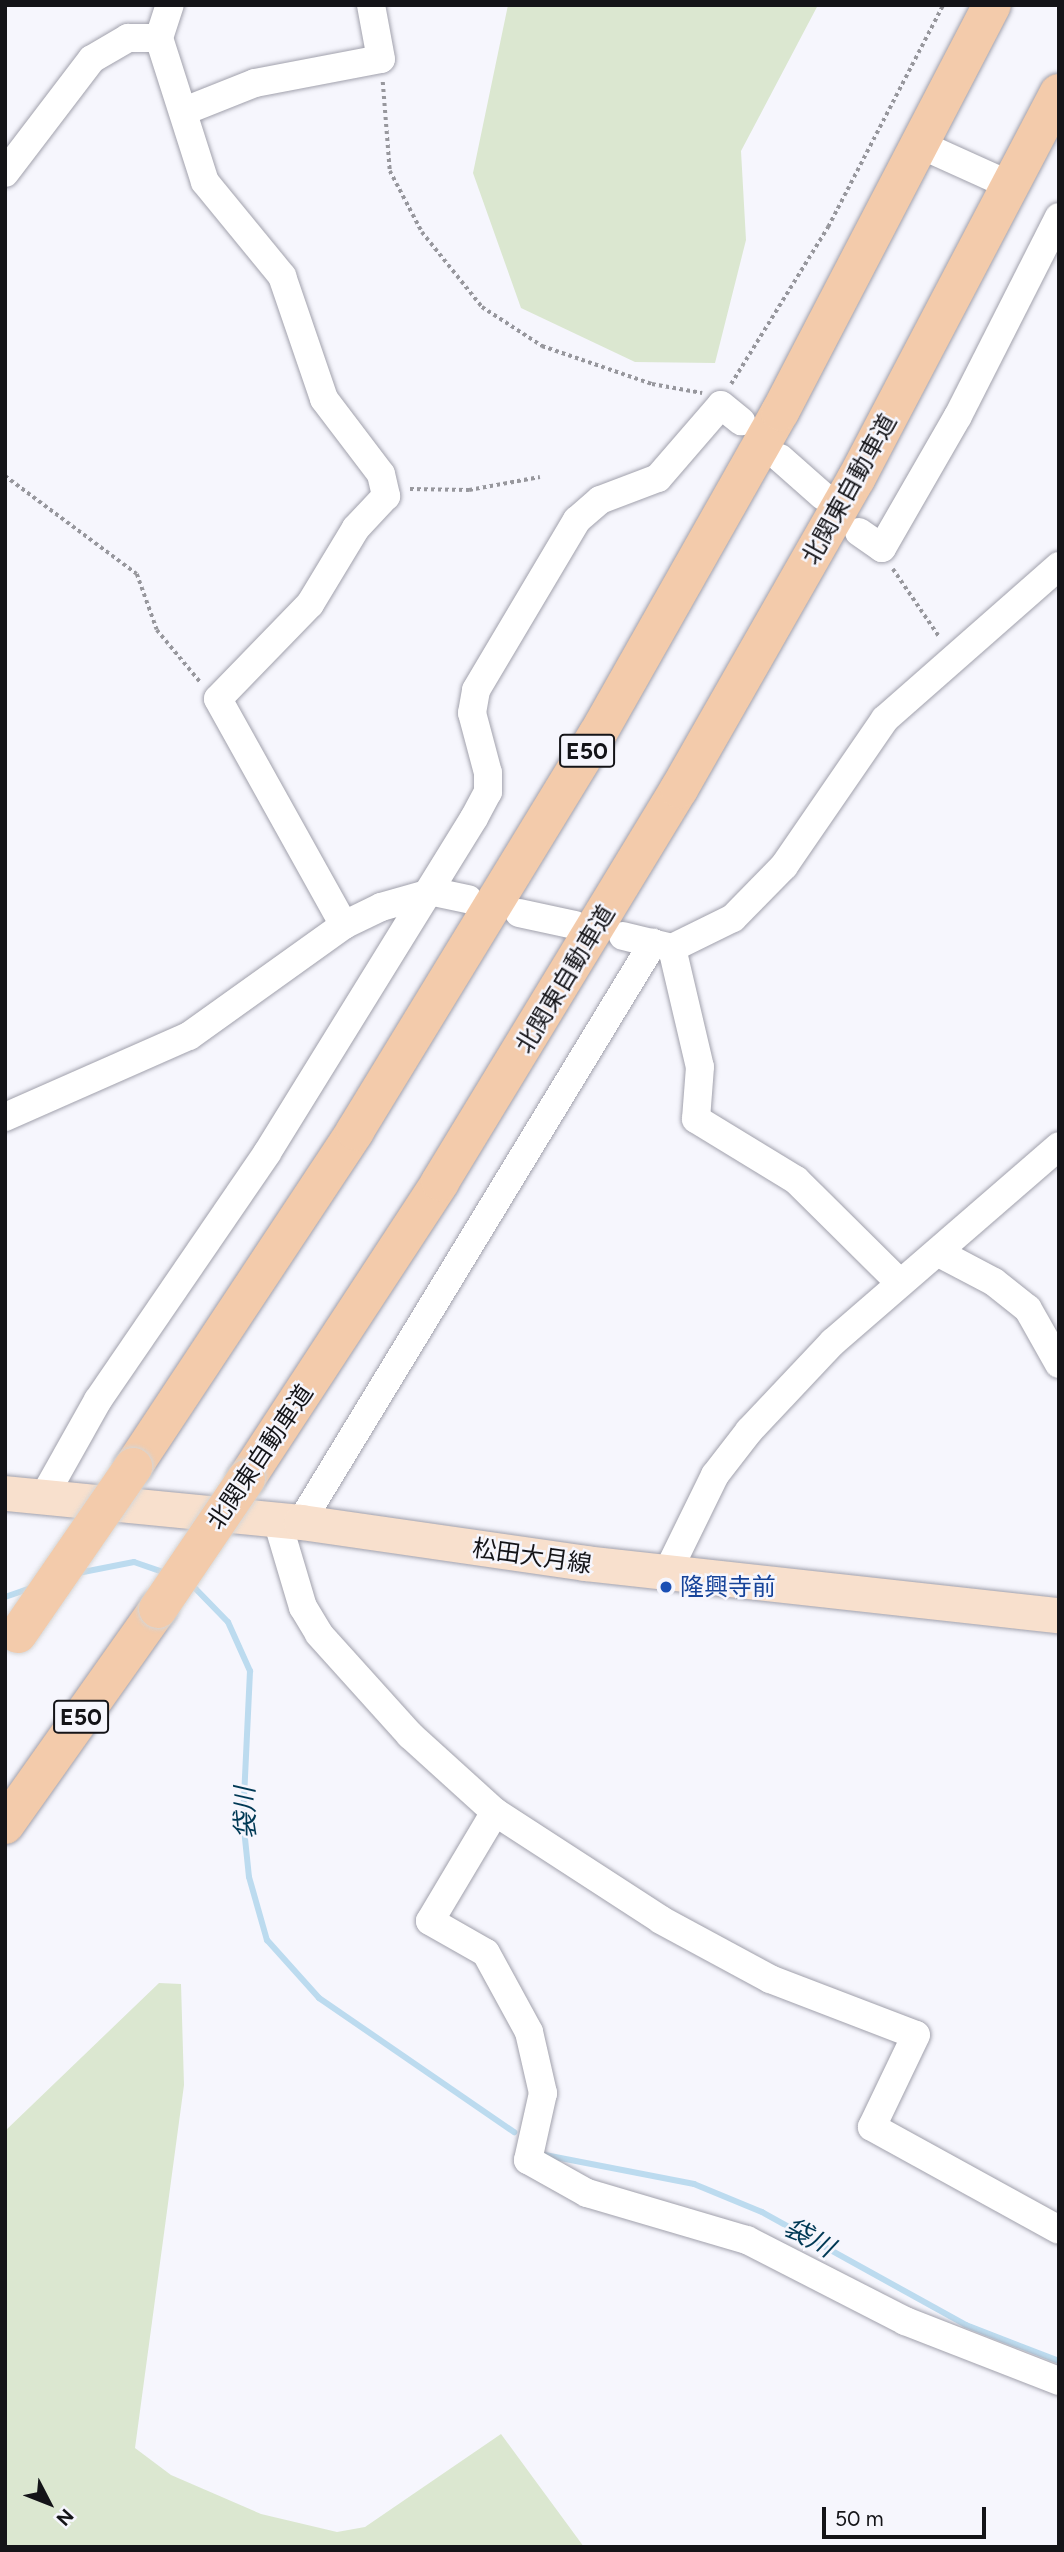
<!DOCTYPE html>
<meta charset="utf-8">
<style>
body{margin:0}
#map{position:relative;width:1064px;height:2552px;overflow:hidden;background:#f6f6fd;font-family:Figtree,"Noto Sans JP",sans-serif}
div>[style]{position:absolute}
.green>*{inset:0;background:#dbe7d0}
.stream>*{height:6px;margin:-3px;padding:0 3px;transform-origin:3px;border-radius:3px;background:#bcdbef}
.path>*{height:3.5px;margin-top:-1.75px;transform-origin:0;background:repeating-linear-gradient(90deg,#97979d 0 3.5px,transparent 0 7px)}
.roads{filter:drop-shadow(0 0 2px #a1a1ac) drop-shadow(0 0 2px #a1a1ac)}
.minor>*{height:28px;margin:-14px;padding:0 14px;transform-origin:14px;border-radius:14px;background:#fff}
.major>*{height:35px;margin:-17.5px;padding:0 17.5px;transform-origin:17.5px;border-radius:17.5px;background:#f8e0cd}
.highway>*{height:38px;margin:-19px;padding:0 19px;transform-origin:19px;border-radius:19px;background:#f3cbab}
.bridges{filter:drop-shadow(0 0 2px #d5d5d5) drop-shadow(0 0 2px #d5d5d5)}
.highway-bridge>*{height:38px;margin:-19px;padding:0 19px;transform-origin:19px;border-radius:19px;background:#f3cbab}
.dots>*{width:19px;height:19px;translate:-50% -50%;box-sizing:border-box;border:4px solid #f6f6fd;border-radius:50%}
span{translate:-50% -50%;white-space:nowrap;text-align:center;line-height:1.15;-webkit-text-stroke:5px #f6f6fd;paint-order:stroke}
.shield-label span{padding:2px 5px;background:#f6f6fd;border:2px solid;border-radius:5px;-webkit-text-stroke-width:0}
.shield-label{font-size:23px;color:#141418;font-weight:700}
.street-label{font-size:24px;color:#141418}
.transit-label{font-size:24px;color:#164399}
.left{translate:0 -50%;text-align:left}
.water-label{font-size:26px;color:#003955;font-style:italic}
.frame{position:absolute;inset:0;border:7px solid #141418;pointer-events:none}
.north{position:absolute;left:14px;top:2468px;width:70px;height:70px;-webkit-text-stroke:5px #f6f6fd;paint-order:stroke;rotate:132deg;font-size:19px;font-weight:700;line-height:28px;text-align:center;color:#141418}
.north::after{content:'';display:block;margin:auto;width:24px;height:32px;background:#141418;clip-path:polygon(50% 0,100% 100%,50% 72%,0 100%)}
.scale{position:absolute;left:822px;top:2507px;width:164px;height:32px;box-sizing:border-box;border:4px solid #141418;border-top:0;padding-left:9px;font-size:21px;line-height:24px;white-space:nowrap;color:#141418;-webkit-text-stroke:5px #f6f6fd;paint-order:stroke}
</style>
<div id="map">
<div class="green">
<div style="clip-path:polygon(508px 5px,818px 5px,741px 151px,746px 240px,715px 363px,635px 362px,521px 308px,473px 173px)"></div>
<div style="clip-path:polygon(159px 1983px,181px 1984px,184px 2085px,135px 2448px,171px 2475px,261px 2514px,337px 2532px,365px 2527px,501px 2434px,584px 2547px,5px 2547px,5px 2131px)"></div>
</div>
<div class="stream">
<div style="left:78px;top:1573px;width:57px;rotate:-11.1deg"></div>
<div style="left:134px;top:1562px;width:37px;rotate:19deg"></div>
<div style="left:191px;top:1584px;width:53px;rotate:45.8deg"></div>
<div style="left:228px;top:1622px;width:54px;rotate:65.8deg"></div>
<div style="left:250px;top:1671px;width:148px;rotate:92.7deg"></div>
<div style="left:243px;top:1819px;width:58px;rotate:84.1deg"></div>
<div style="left:249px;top:1877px;width:66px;rotate:74.1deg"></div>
<div style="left:267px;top:1940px;width:78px;rotate:48.1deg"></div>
<div style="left:319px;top:1998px;width:237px;rotate:34.5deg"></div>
<div style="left:5px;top:1597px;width:28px;rotate:-19deg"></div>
<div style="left:545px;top:2155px;width:152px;rotate:11deg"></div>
<div style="left:694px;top:2184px;width:74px;rotate:22.4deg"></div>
<div style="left:762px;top:2212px;width:233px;rotate:29deg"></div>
<div style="left:966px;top:2325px;width:100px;rotate:21.2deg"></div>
</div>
<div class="path">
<div style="left:383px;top:82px;width:89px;rotate:85.5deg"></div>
<div style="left:390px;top:171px;width:69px;rotate:62.3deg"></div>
<div style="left:422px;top:232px;width:96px;rotate:51.3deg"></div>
<div style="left:482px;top:307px;width:72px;rotate:33deg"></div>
<div style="left:542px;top:346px;width:116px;rotate:19.1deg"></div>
<div style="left:652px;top:384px;width:51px;rotate:10.2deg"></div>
<div style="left:731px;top:384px;width:185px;rotate:-58.3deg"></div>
<div style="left:828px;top:227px;width:250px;rotate:-62.6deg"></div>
<div style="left:5px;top:476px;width:164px;rotate:36.6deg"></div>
<div style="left:137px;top:574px;width:59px;rotate:70.3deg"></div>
<div style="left:157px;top:630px;width:69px;rotate:50.3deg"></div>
<div style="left:410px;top:489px;width:59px;rotate:1deg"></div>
<div style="left:469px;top:490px;width:72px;rotate:-10.4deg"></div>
<div style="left:893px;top:569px;width:83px;rotate:55.7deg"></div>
</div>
<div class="roads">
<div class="minor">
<div style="left:159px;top:38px;width:35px;rotate:-72deg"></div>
<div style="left:187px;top:110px;width:73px;rotate:-21.7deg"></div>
<div style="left:255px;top:83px;width:128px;rotate:-10.8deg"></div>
<div style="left:381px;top:59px;width:55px;rotate:-100.5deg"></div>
<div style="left:921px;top:145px;width:100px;rotate:24.3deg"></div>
<div style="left:5px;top:173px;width:143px;rotate:-52.7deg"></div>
<div style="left:92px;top:59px;width:42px;rotate:-30.3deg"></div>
<div style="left:128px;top:38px;width:31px"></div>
<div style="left:159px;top:38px;width:151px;rotate:72.3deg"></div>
<div style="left:205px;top:182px;width:122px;rotate:50.7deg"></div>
<div style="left:282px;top:276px;width:130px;rotate:71.1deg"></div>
<div style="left:324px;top:399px;width:94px;rotate:52.8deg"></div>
<div style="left:381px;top:474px;width:23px;rotate:77deg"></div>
<div style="left:386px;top:496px;width:44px;rotate:133.2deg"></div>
<div style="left:356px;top:528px;width:89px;rotate:121.2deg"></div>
<div style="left:310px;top:604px;width:132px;rotate:134.1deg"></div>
<div style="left:218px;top:699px;width:259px;rotate:60.9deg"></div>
<div style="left:780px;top:458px;width:57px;rotate:41.5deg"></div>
<div style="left:859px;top:532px;width:28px;rotate:35deg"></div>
<div style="left:882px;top:548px;width:152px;rotate:-60.1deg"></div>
<div style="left:958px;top:416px;width:223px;rotate:-63.1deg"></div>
<div style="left:519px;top:913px;width:57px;rotate:12.1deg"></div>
<div style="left:623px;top:936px;width:50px;rotate:13.8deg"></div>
<div style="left:672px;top:948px;width:68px;rotate:-26.2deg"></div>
<div style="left:733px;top:918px;width:73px;rotate:-45.6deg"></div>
<div style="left:784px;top:866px;width:178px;rotate:-55.5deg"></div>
<div style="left:885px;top:719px;width:232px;rotate:-41.3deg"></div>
<div style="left:672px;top:948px;width:122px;rotate:76.8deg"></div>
<div style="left:700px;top:1067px;width:52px;rotate:94.4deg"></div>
<div style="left:696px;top:1119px;width:117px;rotate:31.4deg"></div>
<div style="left:796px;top:1180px;width:146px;rotate:44.7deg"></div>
<div style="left:5px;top:1117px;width:201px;rotate:-23.8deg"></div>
<div style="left:189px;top:1036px;width:191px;rotate:-35.6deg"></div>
<div style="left:344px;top:925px;width:41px;rotate:-25.9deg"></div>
<div style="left:381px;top:907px;width:55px;rotate:-15.8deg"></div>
<div style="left:434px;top:892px;width:35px;rotate:12deg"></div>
<div style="left:939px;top:1253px;width:62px;rotate:27.8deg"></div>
<div style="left:994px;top:1282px;width:43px;rotate:38.5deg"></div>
<div style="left:1028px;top:1309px;width:63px;rotate:60.6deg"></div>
<div style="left:43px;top:1498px;width:112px;rotate:-60.7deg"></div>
<div style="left:98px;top:1400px;width:299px;rotate:-55.6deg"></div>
<div style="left:267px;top:1153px;width:394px;rotate:-58.3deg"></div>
<div style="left:474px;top:818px;width:30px;rotate:-62deg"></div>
<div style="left:488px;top:792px;width:19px;rotate:-90deg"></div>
<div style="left:488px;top:773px;width:62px;rotate:-104.9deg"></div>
<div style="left:472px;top:713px;width:23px;rotate:-80deg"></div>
<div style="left:476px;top:690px;width:198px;rotate:-59.3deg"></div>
<div style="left:577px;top:520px;width:30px;rotate:-41deg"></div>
<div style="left:600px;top:500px;width:62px;rotate:-20.8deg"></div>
<div style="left:658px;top:478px;width:96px;rotate:-49.2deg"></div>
<div style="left:721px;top:405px;width:26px;rotate:39deg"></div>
<div style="left:277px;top:1520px;width:91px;rotate:73.4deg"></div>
<div style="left:303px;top:1607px;width:31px;rotate:59deg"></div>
<div style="left:319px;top:1634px;width:136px;rotate:48deg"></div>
<div style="left:410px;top:1735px;width:115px;rotate:42.2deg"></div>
<div style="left:495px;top:1812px;width:198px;rotate:33deg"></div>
<div style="left:661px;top:1920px;width:124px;rotate:28.4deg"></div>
<div style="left:770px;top:1979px;width:156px;rotate:21deg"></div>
<div style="left:916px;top:2035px;width:102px;rotate:115.6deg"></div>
<div style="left:872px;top:2127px;width:213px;rotate:28.8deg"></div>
<div style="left:301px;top:1522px;width:678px;rotate:-58.7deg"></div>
<div style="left:667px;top:1573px;width:109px;rotate:-63.9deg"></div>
<div style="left:715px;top:1475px;width:56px;rotate:-52.3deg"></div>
<div style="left:749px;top:1431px;width:122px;rotate:-46.7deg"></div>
<div style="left:833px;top:1342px;width:299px;rotate:-40.9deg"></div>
<div style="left:495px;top:1812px;width:127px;rotate:120.8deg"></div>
<div style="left:430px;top:1921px;width:64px;rotate:29.7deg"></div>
<div style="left:486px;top:1953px;width:90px;rotate:61.4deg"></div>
<div style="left:529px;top:2032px;width:63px;rotate:77.1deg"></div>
<div style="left:543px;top:2093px;width:69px;rotate:102.6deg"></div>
<div style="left:528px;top:2160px;width:68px;rotate:29.2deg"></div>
<div style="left:587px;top:2193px;width:167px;rotate:16.4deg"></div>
<div style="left:747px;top:2240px;width:178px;rotate:27.1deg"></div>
<div style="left:905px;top:2321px;width:165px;rotate:21.3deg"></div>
</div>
<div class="major">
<div style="left:5px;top:1493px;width:297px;rotate:5.6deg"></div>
<div style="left:301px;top:1522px;width:287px;rotate:8.2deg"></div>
<div style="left:585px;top:1563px;width:477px;rotate:6.3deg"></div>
</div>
<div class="highway">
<div style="left:133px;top:1467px;width:403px;rotate:-56.5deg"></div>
<div style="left:355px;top:1131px;width:464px;rotate:-58.6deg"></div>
<div style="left:597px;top:735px;width:371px;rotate:-60.5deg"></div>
<div style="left:780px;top:412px;width:459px;rotate:-62.5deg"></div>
<div style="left:246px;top:1479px;width:355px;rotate:-56.8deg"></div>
<div style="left:440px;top:1182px;width:460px;rotate:-58.7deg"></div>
<div style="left:679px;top:789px;width:357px;rotate:-60.3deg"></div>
<div style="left:856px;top:479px;width:436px;rotate:-62.3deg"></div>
<div style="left:5px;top:1825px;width:265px;rotate:-54.7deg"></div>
</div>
</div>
<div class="bridges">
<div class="highway-bridge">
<div style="left:158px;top:1609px;width:157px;rotate:-55.9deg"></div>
<div style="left:18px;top:1634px;width:203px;rotate:-55.4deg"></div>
</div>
</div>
<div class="dots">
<div style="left:666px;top:1587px;background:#1a4fb4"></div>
</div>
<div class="shield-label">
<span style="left:587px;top:751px">E50</span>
<span style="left:81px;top:1717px">E50</span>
</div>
<div class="street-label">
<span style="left:849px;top:489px;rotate:-61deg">北関東自動車道</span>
<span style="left:565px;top:979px;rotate:-59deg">北関東自動車道</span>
<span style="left:260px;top:1457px;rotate:-56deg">北関東自動車道</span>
<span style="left:532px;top:1556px;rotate:8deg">松田大月線</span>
</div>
<div class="transit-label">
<span class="left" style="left:680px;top:1587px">隆興寺前</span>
</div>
<div class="water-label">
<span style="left:246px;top:1813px;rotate:-91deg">袋川</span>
<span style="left:809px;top:2238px;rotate:29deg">袋川</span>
</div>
<div class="frame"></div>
<div class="north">N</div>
<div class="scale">50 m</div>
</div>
